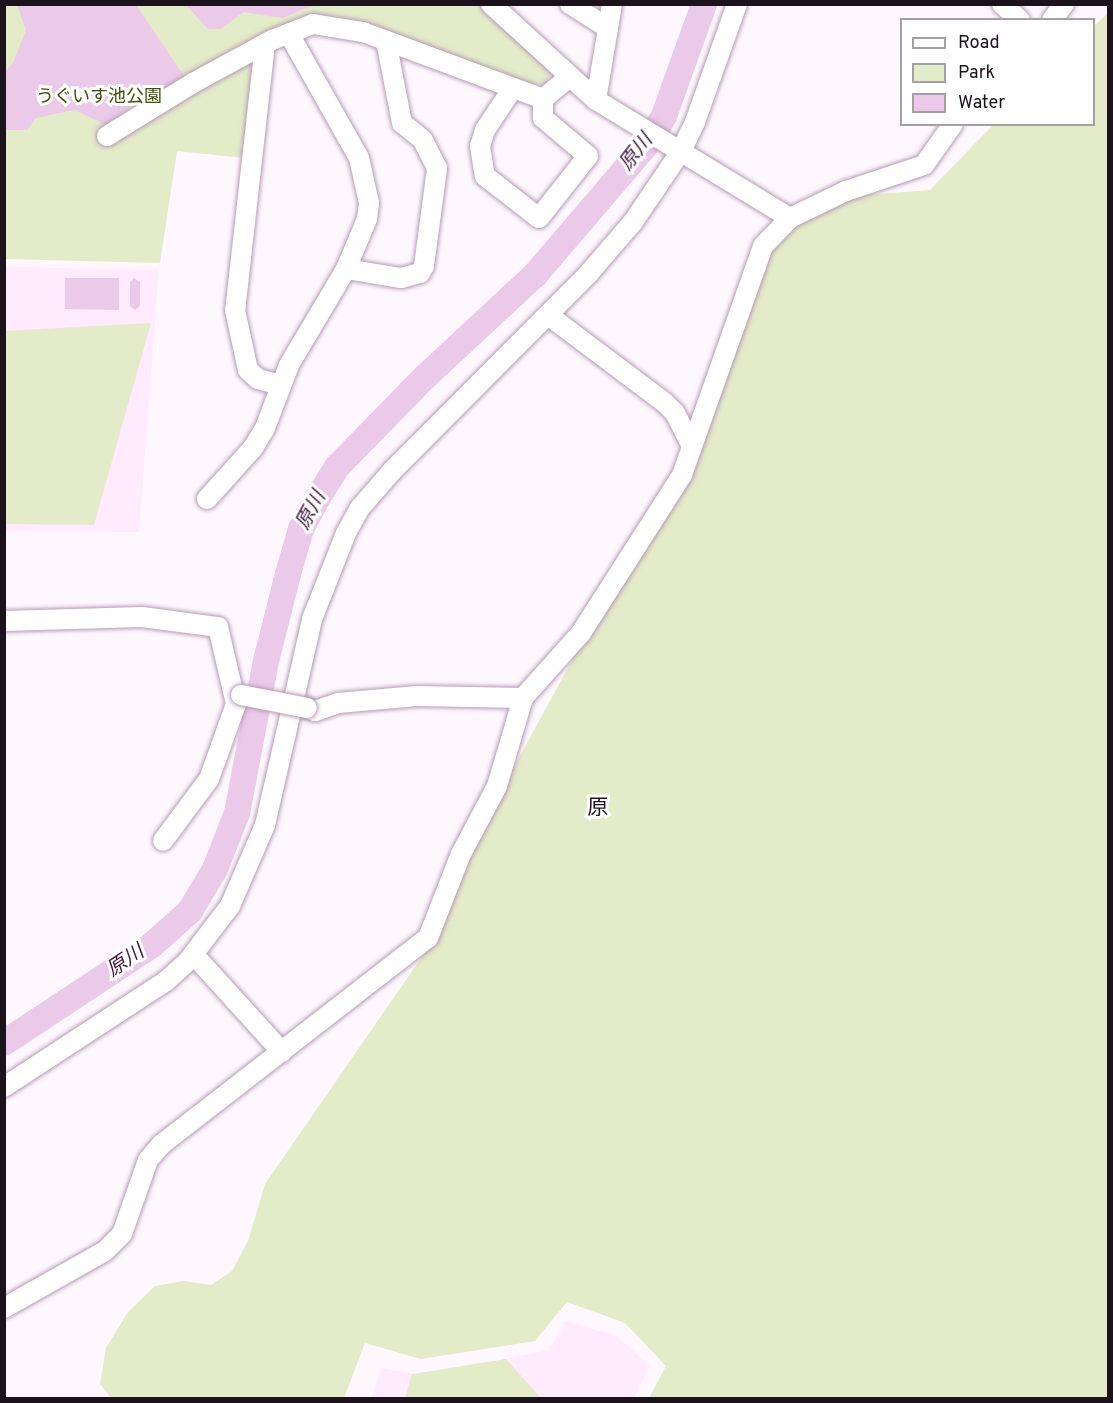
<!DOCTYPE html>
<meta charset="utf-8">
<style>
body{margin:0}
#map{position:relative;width:1113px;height:1403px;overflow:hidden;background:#fef8fe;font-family:Overpass,"Noto Sans JP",sans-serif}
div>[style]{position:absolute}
.built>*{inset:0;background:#ffeafe}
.green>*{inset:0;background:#e3ebc8}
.water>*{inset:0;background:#eac9e9}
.river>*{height:26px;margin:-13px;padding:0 13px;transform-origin:13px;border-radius:13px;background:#eac9e9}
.roads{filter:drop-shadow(0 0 2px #b69bb5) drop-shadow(0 0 2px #b69bb5)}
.minor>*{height:20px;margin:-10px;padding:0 10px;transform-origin:10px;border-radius:10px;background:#fff}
.bridges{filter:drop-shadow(0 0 2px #b69bb5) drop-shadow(0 0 2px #b69bb5)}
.minor-bridge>*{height:20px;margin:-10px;padding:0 10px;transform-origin:10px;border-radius:10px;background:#fff}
span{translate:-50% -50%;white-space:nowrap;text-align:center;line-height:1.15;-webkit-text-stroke:6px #fff;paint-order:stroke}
.park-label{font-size:18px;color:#444d0a}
.water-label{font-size:20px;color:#3f163f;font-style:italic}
.quarter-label{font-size:21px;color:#1c121c}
.frame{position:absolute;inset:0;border:6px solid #1c121c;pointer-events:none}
.legend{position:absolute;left:900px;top:18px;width:195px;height:108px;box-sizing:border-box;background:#fff;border:2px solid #a4a0a4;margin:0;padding:8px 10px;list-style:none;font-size:18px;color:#1c121c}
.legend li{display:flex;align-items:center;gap:12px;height:30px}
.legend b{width:30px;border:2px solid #a4a0a4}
</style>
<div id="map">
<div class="built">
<div style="clip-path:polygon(5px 267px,159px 270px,139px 532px,5px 531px)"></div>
<div style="clip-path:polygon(566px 1321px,617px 1336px,650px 1366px,634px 1398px,371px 1398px,382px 1368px,425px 1376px,549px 1350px)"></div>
</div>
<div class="green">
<div style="clip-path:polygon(5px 5px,479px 5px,551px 71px,546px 84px,526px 84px,365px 23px,323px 15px,311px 17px,269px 32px,244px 158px,177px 151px,160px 263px,5px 259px)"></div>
<div style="clip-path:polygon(1108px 13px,1108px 1398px,649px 1398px,666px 1366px,625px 1323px,567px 1302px,535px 1341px,421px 1359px,365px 1343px,344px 1398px,111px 1398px,100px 1384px,106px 1348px,128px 1312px,155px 1286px,183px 1281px,211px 1285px,232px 1271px,248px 1241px,265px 1184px,437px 935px,467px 853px,581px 644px,688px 484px,769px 246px,789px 227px,851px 196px,930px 190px,993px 125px,1094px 124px,1094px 26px)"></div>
<div style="clip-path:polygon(151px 323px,94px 525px,5px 524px,5px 331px)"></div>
<div style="clip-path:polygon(506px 1359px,541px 1398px,405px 1398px,412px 1374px)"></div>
</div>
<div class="water">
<div style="clip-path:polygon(17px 5px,136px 5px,184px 76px,178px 85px,127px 108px,107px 125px,74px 110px,36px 118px,27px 130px,5px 130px,5px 71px,13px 63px,26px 30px)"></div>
<div style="clip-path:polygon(186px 5px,313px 5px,283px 18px,243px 12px,221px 29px,208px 29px)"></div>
<div style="clip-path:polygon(65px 278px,119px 278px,119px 310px,65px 309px)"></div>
<div style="clip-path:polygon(134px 278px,140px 282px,140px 306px,135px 310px,130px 306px,130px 282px)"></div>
</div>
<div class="river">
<div style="left:4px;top:1043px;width:178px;rotate:-33.5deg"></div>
<div style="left:152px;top:945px;width:51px;rotate:-41.8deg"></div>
<div style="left:190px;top:911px;width:49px;rotate:-59.2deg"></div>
<div style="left:215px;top:869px;width:60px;rotate:-68.6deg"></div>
<div style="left:237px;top:813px;width:155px;rotate:-79.2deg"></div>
<div style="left:266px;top:661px;width:90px;rotate:-75.8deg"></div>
<div style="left:288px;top:574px;width:47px;rotate:-73.9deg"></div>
<div style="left:301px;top:529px;width:34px;rotate:-62deg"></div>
<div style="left:317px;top:499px;width:39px;rotate:-58deg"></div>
<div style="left:338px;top:466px;width:123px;rotate:-45.7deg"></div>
<div style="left:424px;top:378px;width:151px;rotate:-42.9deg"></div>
<div style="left:535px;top:275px;width:171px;rotate:-49.5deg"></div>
<div style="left:646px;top:145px;width:34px;rotate:-58deg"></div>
<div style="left:664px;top:116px;width:119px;rotate:-70.3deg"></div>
</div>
<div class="roads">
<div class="minor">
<div style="left:491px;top:4px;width:142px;rotate:42.4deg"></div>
<div style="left:596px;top:100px;width:227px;rotate:31.3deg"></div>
<div style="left:570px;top:4px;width:45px;rotate:32.3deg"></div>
<div style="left:1002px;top:4px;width:24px;rotate:42deg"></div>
<div style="left:1052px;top:20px;width:20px;rotate:-53deg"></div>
<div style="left:265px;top:44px;width:268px;rotate:96.4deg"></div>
<div style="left:235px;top:310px;width:61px;rotate:77.8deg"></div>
<div style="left:248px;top:370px;width:13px;rotate:42deg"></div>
<div style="left:258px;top:379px;width:24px;rotate:15deg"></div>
<div style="left:513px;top:88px;width:50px;rotate:123.7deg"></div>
<div style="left:485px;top:130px;width:17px;rotate:107deg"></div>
<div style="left:480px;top:146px;width:30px;rotate:81deg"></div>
<div style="left:485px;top:176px;width:68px;rotate:37.9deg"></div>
<div style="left:539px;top:218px;width:79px;rotate:-51.7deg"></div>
<div style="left:588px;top:156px;width:59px;rotate:-139.8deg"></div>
<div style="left:543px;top:118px;width:19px;rotate:-90deg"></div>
<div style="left:596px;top:100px;width:97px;rotate:-80.5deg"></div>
<div style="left:107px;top:136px;width:101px;rotate:-31.6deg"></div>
<div style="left:193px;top:83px;width:90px;rotate:-28.6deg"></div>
<div style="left:272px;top:40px;width:44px;rotate:-21.3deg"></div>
<div style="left:313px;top:24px;width:51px;rotate:9.1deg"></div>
<div style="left:363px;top:32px;width:192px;rotate:20.4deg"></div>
<div style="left:543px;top:99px;width:33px;rotate:-40deg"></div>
<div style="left:346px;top:269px;width:56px;rotate:9.3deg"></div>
<div style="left:401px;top:278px;width:20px;rotate:-15deg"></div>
<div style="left:420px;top:273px;width:8px;rotate:-60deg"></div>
<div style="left:424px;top:266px;width:99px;rotate:-82.4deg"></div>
<div style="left:437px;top:168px;width:31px;rotate:-117deg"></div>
<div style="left:423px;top:140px;width:27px;rotate:-141deg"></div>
<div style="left:402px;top:123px;width:84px;rotate:-101deg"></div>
<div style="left:548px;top:315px;width:146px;rotate:36.9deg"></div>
<div style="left:665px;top:403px;width:14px;rotate:45deg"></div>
<div style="left:675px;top:413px;width:37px;rotate:63deg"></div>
<div style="left:207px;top:499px;width:69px;rotate:-48deg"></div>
<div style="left:253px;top:448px;width:23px;rotate:-59deg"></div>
<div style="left:265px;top:428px;width:67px;rotate:-69.1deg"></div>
<div style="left:289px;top:365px;width:112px;rotate:-59.3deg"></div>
<div style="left:346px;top:269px;width:54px;rotate:-67.2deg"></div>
<div style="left:367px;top:219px;width:16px;rotate:-83deg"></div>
<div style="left:369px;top:203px;width:46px;rotate:-102.5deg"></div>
<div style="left:359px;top:158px;width:142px;rotate:-119.4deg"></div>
<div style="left:4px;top:621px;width:138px;rotate:-1.7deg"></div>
<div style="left:142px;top:617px;width:77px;rotate:7.5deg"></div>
<div style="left:218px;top:627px;width:79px;rotate:76.8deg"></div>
<div style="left:236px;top:704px;width:80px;rotate:109.8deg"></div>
<div style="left:209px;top:779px;width:77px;rotate:126.6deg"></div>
<div style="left:307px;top:708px;width:9px;rotate:21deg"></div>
<div style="left:315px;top:711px;width:24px;rotate:-19deg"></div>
<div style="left:338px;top:703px;width:79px;rotate:-5.1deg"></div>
<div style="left:417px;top:696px;width:106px;rotate:1.1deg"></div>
<div style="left:194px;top:955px;width:131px;rotate:47.8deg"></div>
<div style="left:4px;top:1087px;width:194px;rotate:-33.2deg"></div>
<div style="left:166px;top:981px;width:30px;rotate:-42deg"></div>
<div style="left:188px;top:961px;width:69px;rotate:-52.6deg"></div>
<div style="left:230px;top:906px;width:88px;rotate:-66.6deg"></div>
<div style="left:265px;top:825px;width:211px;rotate:-77.1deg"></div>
<div style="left:312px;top:619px;width:92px;rotate:-68.4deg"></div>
<div style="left:346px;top:533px;width:29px;rotate:-61deg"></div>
<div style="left:360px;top:508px;width:49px;rotate:-49.1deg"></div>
<div style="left:392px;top:471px;width:279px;rotate:-45.1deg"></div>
<div style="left:589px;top:273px;width:67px;rotate:-49.2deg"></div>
<div style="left:633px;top:222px;width:86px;rotate:-55.9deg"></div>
<div style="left:681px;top:151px;width:32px;rotate:-64deg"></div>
<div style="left:695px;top:122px;width:125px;rotate:-70.4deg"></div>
<div style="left:4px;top:1308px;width:116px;rotate:-29.4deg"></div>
<div style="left:105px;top:1251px;width:24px;rotate:-45deg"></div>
<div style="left:122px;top:1234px;width:78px;rotate:-70.6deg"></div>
<div style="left:148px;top:1160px;width:21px;rotate:-49deg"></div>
<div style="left:162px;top:1144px;width:336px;rotate:-37.8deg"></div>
<div style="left:428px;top:938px;width:90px;rotate:-68.6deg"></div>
<div style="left:461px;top:854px;width:77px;rotate:-62.1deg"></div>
<div style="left:497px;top:786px;width:92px;rotate:-73.5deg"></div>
<div style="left:523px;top:698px;width:87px;rotate:-48.3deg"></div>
<div style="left:581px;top:633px;width:188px;rotate:-57.4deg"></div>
<div style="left:682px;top:475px;width:243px;rotate:-70.5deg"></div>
<div style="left:763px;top:246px;width:39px;rotate:-46deg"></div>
<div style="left:790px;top:218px;width:62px;rotate:-25.7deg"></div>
<div style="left:846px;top:191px;width:82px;rotate:-18.4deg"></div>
<div style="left:924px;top:165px;width:50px;rotate:-54.7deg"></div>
</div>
</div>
<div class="bridges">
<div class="minor-bridge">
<div style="left:241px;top:695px;width:67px;rotate:11.1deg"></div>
</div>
</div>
<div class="park-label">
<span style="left:99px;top:98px">うぐいす池公園</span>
</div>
<div class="water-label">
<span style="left:637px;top:153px;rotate:-52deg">原川</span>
<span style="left:312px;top:511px;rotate:-62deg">原川</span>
<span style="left:126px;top:962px;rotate:-34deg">原川</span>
</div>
<div class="quarter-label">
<span style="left:598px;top:809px">原</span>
</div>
<div class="frame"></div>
<ul class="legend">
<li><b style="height:8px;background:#fff"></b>Road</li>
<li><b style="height:16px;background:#e3ebc8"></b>Park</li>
<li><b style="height:16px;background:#eac9e9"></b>Water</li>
</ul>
</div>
